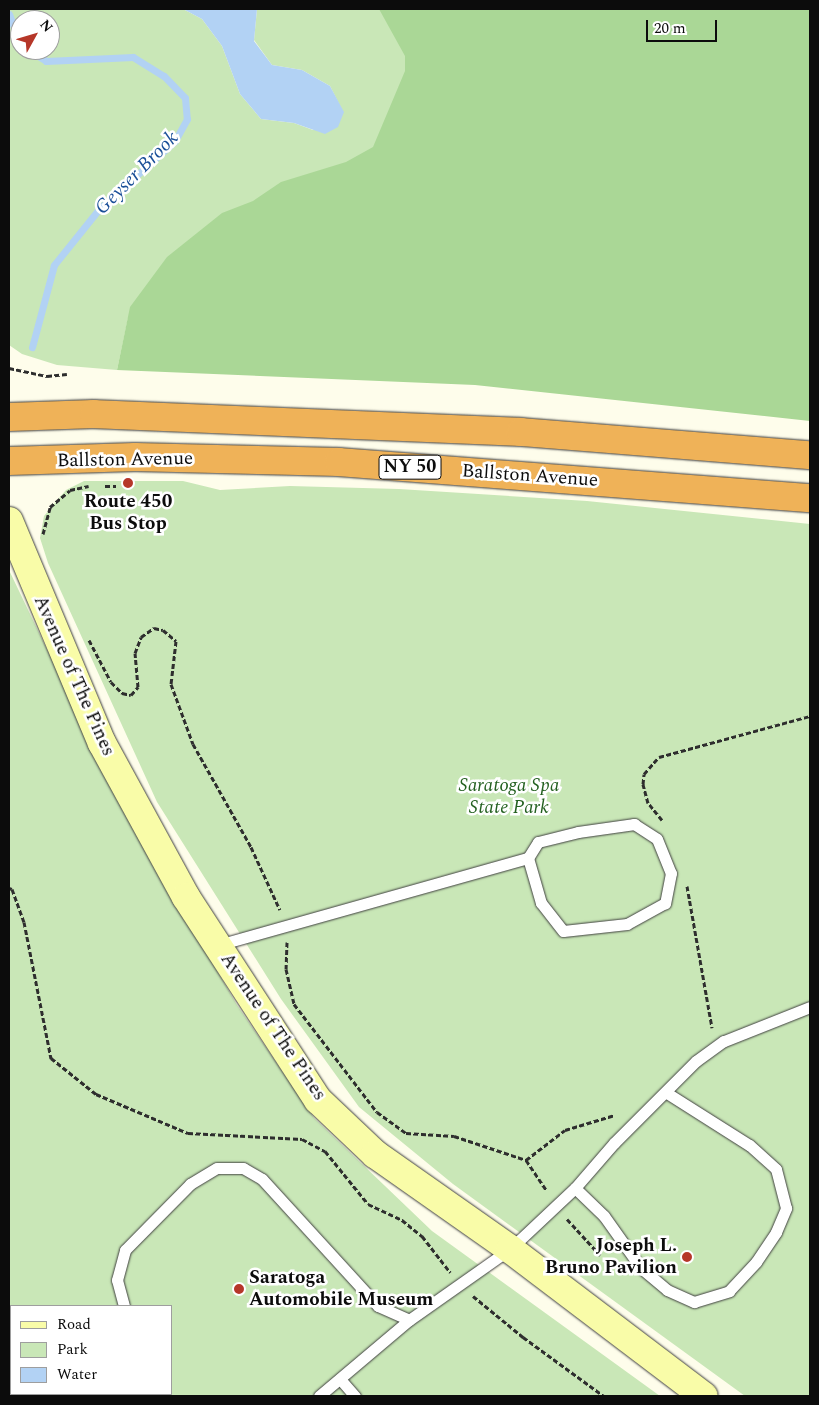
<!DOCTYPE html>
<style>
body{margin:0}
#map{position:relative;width:819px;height:1405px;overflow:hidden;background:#fefdeb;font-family:Spectral,serif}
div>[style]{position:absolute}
.green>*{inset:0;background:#c9e7b7}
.forest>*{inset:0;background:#aad796}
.water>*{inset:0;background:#b2d2f4}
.stream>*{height:7px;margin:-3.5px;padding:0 3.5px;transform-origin:3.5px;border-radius:3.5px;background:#b2d2f4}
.path>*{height:3px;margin-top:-1.5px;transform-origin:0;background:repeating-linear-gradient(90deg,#2e2e2e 0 5px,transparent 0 7.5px)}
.roads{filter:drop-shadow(0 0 1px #3f3f3f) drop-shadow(0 0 1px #3f3f3f)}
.lane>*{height:11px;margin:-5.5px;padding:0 5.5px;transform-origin:5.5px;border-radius:5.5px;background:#fff}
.secondary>*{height:28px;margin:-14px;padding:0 14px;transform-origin:14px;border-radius:14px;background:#f9fca8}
.highway>*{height:28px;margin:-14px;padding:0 14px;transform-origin:14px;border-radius:14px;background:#efb258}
.dots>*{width:14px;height:14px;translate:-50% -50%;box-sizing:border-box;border:2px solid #fff;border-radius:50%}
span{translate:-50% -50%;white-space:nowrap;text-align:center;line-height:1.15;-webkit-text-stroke:5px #fff;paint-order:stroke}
.shield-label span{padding:1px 4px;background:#fff;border:1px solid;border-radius:4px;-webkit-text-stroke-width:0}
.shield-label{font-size:18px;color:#0c0c0c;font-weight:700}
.street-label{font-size:19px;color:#0c0c0c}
.poi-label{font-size:19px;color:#0c0c0c;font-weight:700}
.right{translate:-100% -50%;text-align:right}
.left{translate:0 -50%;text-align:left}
.park-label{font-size:19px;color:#23601f;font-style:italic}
.water-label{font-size:20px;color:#1a4f98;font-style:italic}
.frame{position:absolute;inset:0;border:10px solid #0c0c0c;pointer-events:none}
.legend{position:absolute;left:10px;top:1305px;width:162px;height:90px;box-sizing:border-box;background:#fff;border:1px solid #9e9e9e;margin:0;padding:6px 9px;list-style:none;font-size:15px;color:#0c0c0c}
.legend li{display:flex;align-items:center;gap:10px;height:25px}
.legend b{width:25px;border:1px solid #9e9e9e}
.north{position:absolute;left:10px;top:10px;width:50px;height:50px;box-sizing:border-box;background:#fff;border:1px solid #9e9e9e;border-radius:50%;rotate:51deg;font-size:14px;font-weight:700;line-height:20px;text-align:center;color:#0c0c0c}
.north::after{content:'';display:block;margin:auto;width:18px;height:22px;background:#b63729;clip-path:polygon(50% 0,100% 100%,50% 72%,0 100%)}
.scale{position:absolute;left:646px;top:20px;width:71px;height:22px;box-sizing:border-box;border:2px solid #0c0c0c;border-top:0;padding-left:6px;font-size:15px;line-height:18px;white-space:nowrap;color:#0c0c0c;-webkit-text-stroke:4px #fff;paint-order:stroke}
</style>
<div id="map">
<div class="green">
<div style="clip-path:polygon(evenodd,9px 9px,183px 9px,202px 19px,222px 46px,240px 94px,261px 119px,294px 123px,313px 130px,343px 112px,330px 86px,302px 70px,272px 65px,254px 40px,257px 9px,810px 9px,128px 318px,117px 370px,57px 365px,22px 354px,9px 345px,9px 9px,20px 20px,50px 20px,50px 50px,20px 50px,20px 20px)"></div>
<div style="clip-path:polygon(84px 481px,183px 481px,220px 490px,290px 486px,399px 489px,587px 501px,810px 524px,810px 1396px,745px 1396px,453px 1184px,359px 1107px,281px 999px,157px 802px,48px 563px,40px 538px,44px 516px,66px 490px)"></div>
<div style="clip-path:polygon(evenodd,9px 570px,128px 819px,237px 1005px,314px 1118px,432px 1231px,660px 1396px,9px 1396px,9px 570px,11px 1306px,171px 1306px,171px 1394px,11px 1394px,11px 1306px)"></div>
</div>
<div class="forest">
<div style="clip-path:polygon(379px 9px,810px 9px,810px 421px,475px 385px,117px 370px,130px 307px,167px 257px,222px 213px,253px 201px,281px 182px,346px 162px,373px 147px,405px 71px,405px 56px)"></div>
</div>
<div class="water">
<div style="clip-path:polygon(183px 9px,257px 9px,254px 41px,272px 65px,302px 70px,330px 86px,344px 112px,338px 127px,325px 134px,294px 123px,261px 119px,240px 94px,222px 46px,202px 19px)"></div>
</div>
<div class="stream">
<div style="left:9px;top:14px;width:33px;rotate:70deg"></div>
<div style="left:28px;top:50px;width:21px;rotate:31deg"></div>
<div style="left:46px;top:61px;width:87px;rotate:-2.6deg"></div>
<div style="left:133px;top:57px;width:36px;rotate:32deg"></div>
<div style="left:164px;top:76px;width:30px;rotate:46deg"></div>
<div style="left:185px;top:98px;width:21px;rotate:85deg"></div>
<div style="left:187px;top:119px;width:25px;rotate:119deg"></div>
<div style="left:175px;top:141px;width:102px;rotate:138.2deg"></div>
<div style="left:99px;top:209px;width:72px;rotate:128.8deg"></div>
<div style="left:54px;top:265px;width:85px;rotate:105deg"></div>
</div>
<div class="path">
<div style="left:9px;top:368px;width:39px;rotate:12deg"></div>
<div style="left:47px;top:376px;width:20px;rotate:-6deg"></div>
<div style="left:105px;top:486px;width:11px"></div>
<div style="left:43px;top:534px;width:28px;rotate:-75deg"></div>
<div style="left:50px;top:507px;width:26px;rotate:-40deg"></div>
<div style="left:70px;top:490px;width:19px;rotate:-12deg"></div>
<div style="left:89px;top:640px;width:47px;rotate:62.4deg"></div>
<div style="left:111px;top:682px;width:16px;rotate:45deg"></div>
<div style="left:122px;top:693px;width:9px;rotate:13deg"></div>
<div style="left:131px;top:695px;width:11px;rotate:-49deg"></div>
<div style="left:138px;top:687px;width:34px;rotate:-95deg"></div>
<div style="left:135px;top:653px;width:17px;rotate:-69deg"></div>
<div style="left:141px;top:637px;width:16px;rotate:-35deg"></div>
<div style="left:154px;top:628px;width:9px;rotate:13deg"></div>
<div style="left:163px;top:630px;width:17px;rotate:40deg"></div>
<div style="left:176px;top:641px;width:43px;rotate:96.6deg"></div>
<div style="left:171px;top:684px;width:64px;rotate:69.9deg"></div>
<div style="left:193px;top:744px;width:118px;rotate:60.6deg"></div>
<div style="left:251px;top:847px;width:69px;rotate:65.3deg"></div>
<div style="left:662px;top:820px;width:22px;rotate:-129deg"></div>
<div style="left:648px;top:803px;width:20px;rotate:-105deg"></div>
<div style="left:643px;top:784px;width:10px;rotate:-84deg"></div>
<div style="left:644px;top:774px;width:23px;rotate:-49deg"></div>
<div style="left:659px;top:757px;width:156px;rotate:-15.2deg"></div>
<div style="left:687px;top:886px;width:144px;rotate:80deg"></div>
<div style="left:9px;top:888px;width:3px;rotate:18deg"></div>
<div style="left:12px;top:889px;width:35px;rotate:70deg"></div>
<div style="left:24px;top:922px;width:139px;rotate:78.8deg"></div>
<div style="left:51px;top:1058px;width:58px;rotate:38.7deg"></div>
<div style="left:96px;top:1094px;width:100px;rotate:23deg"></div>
<div style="left:188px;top:1133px;width:114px;rotate:3deg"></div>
<div style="left:302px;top:1139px;width:26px;rotate:28deg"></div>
<div style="left:325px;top:1151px;width:68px;rotate:50.9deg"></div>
<div style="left:368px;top:1204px;width:38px;rotate:25deg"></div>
<div style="left:402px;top:1220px;width:26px;rotate:39deg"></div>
<div style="left:422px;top:1236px;width:46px;rotate:52.1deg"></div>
<div style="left:287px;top:942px;width:27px;rotate:92deg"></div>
<div style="left:286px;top:969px;width:36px;rotate:77deg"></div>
<div style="left:294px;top:1004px;width:136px;rotate:52.5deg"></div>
<div style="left:377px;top:1112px;width:36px;rotate:36deg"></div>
<div style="left:406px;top:1133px;width:48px;rotate:3.6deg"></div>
<div style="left:454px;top:1136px;width:76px;rotate:18.4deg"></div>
<div style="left:526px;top:1160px;width:37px;rotate:56deg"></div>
<div style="left:526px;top:1160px;width:49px;rotate:-37.6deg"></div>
<div style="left:565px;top:1130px;width:52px;rotate:-16.7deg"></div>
<div style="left:567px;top:1219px;width:49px;rotate:47.5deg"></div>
<div style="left:473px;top:1296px;width:65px;rotate:39.4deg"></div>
<div style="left:523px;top:1337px;width:100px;rotate:36.1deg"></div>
</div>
<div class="roads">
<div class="lane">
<div style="left:218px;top:945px;width:322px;rotate:-15.7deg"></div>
<div style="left:528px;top:858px;width:19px;rotate:-58deg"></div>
<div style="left:538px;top:842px;width:41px;rotate:-14deg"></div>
<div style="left:578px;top:832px;width:57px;rotate:-8.1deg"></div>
<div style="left:634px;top:824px;width:27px;rotate:33deg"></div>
<div style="left:657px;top:839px;width:37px;rotate:68deg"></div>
<div style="left:671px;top:873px;width:31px;rotate:101deg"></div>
<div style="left:665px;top:903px;width:43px;rotate:151.1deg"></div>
<div style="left:627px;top:924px;width:64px;rotate:173.8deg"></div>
<div style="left:563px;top:931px;width:36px;rotate:-128deg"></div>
<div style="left:541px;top:903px;width:47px;rotate:-106.1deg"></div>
<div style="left:575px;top:1188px;width:40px;rotate:44deg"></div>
<div style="left:604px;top:1216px;width:64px;rotate:54.6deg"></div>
<div style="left:641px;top:1268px;width:34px;rotate:40deg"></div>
<div style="left:667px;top:1290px;width:30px;rotate:24deg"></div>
<div style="left:694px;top:1302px;width:37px;rotate:-17deg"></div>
<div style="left:729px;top:1291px;width:40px;rotate:-47deg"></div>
<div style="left:756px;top:1262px;width:36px;rotate:-56deg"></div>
<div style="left:776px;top:1232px;width:26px;rotate:-67deg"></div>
<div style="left:786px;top:1208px;width:40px;rotate:-104.4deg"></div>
<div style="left:776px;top:1169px;width:36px;rotate:-138deg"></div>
<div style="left:749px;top:1145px;width:97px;rotate:-147.6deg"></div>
<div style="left:124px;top:1306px;width:27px;rotate:-105deg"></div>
<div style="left:117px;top:1280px;width:31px;rotate:-75deg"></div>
<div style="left:125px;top:1250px;width:93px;rotate:-45.4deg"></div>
<div style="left:190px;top:1184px;width:31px;rotate:-31deg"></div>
<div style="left:217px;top:1168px;width:26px"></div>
<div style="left:243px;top:1168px;width:22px;rotate:30deg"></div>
<div style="left:262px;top:1179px;width:172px;rotate:47.6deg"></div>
<div style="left:378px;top:1306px;width:34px;rotate:24deg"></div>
<div style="left:340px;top:1379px;width:23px;rotate:49deg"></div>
<div style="left:145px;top:1394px;width:2px;rotate:90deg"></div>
<div style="left:319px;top:1396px;width:118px;rotate:-40.2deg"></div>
<div style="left:409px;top:1320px;width:123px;rotate:-35.1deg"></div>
<div style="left:510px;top:1249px;width:89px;rotate:-43.2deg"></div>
<div style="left:575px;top:1188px;width:60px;rotate:-49.1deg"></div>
<div style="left:614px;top:1143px;width:116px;rotate:-45deg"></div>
<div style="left:696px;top:1061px;width:34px;rotate:-36deg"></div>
<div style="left:724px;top:1041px;width:92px;rotate:-21.6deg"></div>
</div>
<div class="secondary">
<div style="left:9px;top:521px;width:241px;rotate:67.3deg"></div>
<div style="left:102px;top:743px;width:175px;rotate:61.4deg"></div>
<div style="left:186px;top:897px;width:242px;rotate:57deg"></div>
<div style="left:318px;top:1100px;width:79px;rotate:43.5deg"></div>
<div style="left:375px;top:1154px;width:165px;rotate:35.1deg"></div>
<div style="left:510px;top:1249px;width:243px;rotate:37.2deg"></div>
</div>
<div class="highway">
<div style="left:9px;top:417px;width:85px;rotate:-2deg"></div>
<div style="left:94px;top:414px;width:427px;rotate:2.4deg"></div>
<div style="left:521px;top:432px;width:290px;rotate:4.6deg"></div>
<div style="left:9px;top:461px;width:126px;rotate:-1.8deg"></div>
<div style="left:135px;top:457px;width:204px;rotate:1.4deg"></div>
<div style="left:339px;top:462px;width:472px;rotate:4.4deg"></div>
</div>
</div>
<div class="dots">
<div style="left:128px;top:483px;background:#b63729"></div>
<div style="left:687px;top:1257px;background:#b63729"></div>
<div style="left:239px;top:1289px;background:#b63729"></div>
</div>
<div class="shield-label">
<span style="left:410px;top:467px">NY 50</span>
</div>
<div class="street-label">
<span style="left:125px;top:460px;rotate:-1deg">Ballston Avenue</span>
<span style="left:530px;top:476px;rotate:4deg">Ballston Avenue</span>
<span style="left:74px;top:676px;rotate:66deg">Avenue of The Pines</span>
<span style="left:273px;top:1027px;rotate:56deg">Avenue of The Pines</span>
</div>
<div class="poi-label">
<span style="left:128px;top:513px">Route 450<br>Bus Stop</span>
<span class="right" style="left:677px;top:1257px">Joseph L.<br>Bruno Pavilion</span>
<span class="left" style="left:249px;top:1289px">Saratoga<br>Automobile Museum</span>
</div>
<div class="park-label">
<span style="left:509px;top:797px">Saratoga Spa<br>State Park</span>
</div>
<div class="water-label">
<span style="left:137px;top:173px;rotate:-45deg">Geyser Brook</span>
</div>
<div class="frame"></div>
<ul class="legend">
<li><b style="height:6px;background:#f9fca8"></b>Road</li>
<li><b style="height:14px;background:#c9e7b7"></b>Park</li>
<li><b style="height:14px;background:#b2d2f4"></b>Water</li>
</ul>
<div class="north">N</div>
<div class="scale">20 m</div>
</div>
